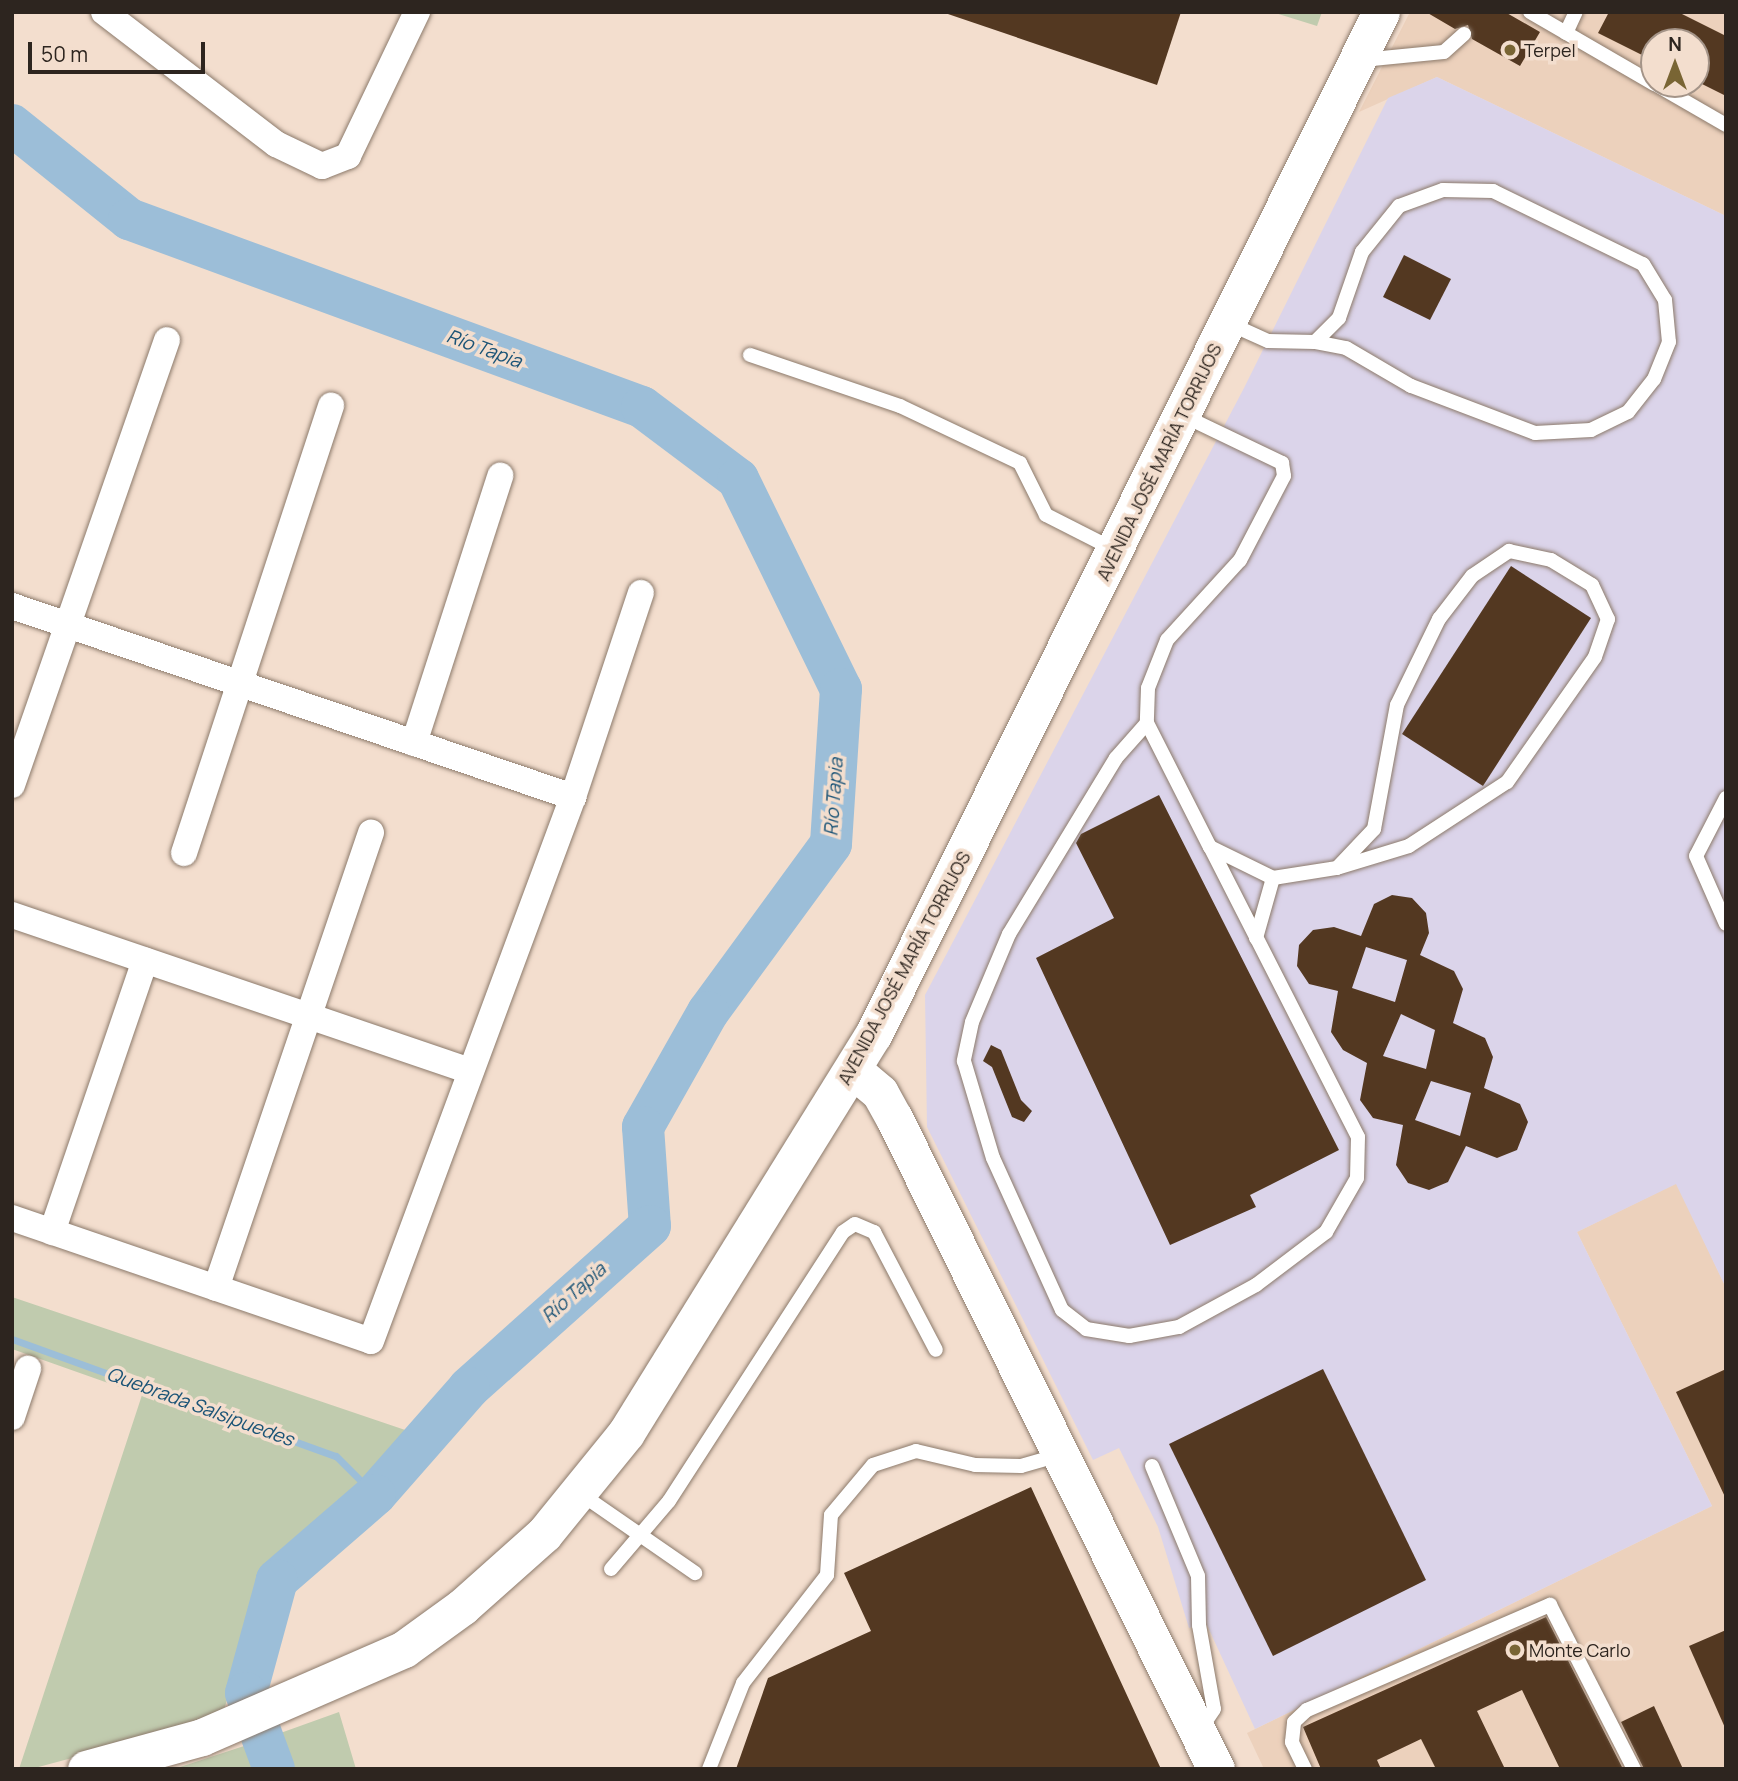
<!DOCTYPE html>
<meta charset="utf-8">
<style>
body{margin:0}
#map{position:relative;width:1738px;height:1781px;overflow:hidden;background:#f3dece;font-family:Manrope,sans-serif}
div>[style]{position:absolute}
.built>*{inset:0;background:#ecd1bc}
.industrial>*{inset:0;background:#dbd4ea}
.green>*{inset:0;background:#c0cbae}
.stream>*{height:7px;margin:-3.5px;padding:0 3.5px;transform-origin:3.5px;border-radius:3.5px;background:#9cbed8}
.river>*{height:42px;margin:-21px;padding:0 21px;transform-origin:21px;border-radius:21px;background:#9cbed8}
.building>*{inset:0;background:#533821}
.roads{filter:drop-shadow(0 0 2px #8c7a6b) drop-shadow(0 0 2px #8c7a6b)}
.lane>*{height:14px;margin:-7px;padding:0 7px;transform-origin:7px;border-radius:7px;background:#fff}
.street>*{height:26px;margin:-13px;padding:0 13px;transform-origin:13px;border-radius:13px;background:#fff}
.secondary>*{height:37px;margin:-18.5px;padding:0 18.5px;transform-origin:18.5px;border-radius:18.5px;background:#fff}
.dots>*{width:19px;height:19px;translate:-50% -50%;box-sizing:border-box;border:4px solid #f3dece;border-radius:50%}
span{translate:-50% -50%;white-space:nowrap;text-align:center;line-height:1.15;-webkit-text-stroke:7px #f3dece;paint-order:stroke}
.poi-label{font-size:18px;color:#2d251f}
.left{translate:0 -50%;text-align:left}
.street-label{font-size:18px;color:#2d251f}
.water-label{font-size:19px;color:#1a5376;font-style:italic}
.frame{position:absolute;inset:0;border:14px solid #2d251f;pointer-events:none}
.north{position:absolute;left:1640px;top:28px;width:70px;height:70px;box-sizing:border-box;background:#f3dece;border:2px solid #a49488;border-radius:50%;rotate:0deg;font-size:19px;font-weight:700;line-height:28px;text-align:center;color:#2d251f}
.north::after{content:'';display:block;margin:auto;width:24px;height:32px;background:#796534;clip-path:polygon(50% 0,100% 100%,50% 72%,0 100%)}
.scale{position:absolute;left:28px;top:42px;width:177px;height:32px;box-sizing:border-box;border:4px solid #2d251f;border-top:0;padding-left:9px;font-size:21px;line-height:24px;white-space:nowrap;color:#2d251f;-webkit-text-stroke:5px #f3dece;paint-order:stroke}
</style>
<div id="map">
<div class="built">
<div style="clip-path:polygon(evenodd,1410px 12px,1726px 12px,1726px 216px,1437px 77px,1359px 112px,1410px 12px,1654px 42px,1696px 42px,1696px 84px,1654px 84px,1654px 42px)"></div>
<div style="clip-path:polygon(1677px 1183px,1726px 1288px,1726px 1769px,1264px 1769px,1247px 1733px,1712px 1506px,1577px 1232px)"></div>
</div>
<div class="industrial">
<div style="clip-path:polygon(1437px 77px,1726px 216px,1726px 1288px,1676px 1184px,1577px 1232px,1712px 1506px,1255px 1729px,1206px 1623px,1189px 1628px,1158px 1527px,1119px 1448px,1093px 1460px,927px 1127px,925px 995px,1244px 388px,1388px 98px)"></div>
</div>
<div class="green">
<div style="clip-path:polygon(1272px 12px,1322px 12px,1317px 26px)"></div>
<div style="clip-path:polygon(12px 1297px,414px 1433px,263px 1594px,221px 1718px,31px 1769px,19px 1769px,142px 1395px,12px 1349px)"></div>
<div style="clip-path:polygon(339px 1712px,356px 1769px,174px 1769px,244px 1746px)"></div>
</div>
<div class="stream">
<div style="left:12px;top:1339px;width:344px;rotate:19.9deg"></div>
<div style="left:336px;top:1456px;width:55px;rotate:45deg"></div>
</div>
<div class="river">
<div style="left:12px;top:125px;width:150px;rotate:38.8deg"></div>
<div style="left:129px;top:219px;width:546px;rotate:20.13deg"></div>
<div style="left:642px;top:407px;width:120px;rotate:36.9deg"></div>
<div style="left:738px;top:479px;width:234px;rotate:63.9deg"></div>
<div style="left:841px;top:689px;width:155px;rotate:93.7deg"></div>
<div style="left:831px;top:844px;width:208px;rotate:126.2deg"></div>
<div style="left:708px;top:1012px;width:132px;rotate:119.5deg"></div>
<div style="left:643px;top:1127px;width:99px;rotate:86deg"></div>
<div style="left:650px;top:1226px;width:243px;rotate:138.2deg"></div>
<div style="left:469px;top:1388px;width:142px;rotate:131.3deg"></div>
<div style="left:375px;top:1495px;width:130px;rotate:139.1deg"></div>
<div style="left:277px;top:1580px;width:117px;rotate:105.3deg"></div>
<div style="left:246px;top:1693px;width:81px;rotate:69.8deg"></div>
</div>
<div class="building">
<div style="clip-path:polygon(942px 12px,1181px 12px,1157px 85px)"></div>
<div style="clip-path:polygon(1426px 12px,1505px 12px,1540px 32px,1520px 66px,1472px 39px,1468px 25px,1455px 29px)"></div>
<div style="clip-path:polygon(1609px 12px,1678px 12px,1726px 36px,1726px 96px,1696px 81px,1696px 42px,1654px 42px,1654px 61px,1598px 33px)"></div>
<div style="clip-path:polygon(1404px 255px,1451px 279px,1430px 320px,1383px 297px)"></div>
<div style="clip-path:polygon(1511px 566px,1591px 618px,1483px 786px,1402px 734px)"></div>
<div style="clip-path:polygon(1159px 795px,1339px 1150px,1250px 1195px,1256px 1207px,1170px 1245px,1036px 958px,1114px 918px,1076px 843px,1081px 834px)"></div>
<div style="clip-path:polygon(evenodd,1392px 895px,1412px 898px,1426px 913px,1429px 933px,1420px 955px,1454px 971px,1463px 989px,1453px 1023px,1485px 1038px,1493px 1057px,1484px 1088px,1520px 1104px,1528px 1122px,1517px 1150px,1497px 1158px,1466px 1146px,1448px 1182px,1429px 1190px,1408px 1183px,1396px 1165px,1403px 1125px,1373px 1118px,1360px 1100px,1367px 1063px,1343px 1050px,1331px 1032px,1338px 991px,1309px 984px,1297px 966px,1299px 945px,1313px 930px,1334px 927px,1361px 936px,1374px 904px,1392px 895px,1366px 947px,1407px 960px,1395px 1002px,1352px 988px,1366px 947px,1392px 895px,1401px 1014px,1435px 1030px,1426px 1069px,1383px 1056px,1401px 1014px,1392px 895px,1431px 1081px,1471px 1093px,1460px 1136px,1415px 1120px,1431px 1081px)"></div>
<div style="clip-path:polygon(991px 1045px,1001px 1050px,1021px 1100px,1032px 1111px,1024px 1122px,1012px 1117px,992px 1067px,983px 1061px)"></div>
<div style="clip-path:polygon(1323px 1369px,1426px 1580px,1273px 1656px,1169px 1444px)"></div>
<div style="clip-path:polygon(1726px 1369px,1726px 1499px,1676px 1392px)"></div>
<div style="clip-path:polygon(1031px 1487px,1161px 1769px,736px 1769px,768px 1678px,871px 1631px,844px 1573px)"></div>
<div style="clip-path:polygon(1546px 1617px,1623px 1769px,1560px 1769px,1522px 1690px,1477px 1711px,1505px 1769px,1436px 1769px,1421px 1739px,1377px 1760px,1381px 1769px,1321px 1769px,1303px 1727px)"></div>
<div style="clip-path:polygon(1726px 1630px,1726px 1730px,1689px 1646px)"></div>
<div style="clip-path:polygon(1654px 1706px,1683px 1769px,1644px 1769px,1621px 1722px)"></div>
</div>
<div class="roads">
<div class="lane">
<div style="left:1530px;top:12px;width:143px;rotate:30.1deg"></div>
<div style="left:1566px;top:33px;width:23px;rotate:-65deg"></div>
<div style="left:1362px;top:60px;width:82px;rotate:-5.6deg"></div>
<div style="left:1444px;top:52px;width:27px;rotate:-42deg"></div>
<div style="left:1655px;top:84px;width:82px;rotate:30deg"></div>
<div style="left:1228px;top:323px;width:44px;rotate:24.2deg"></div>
<div style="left:1268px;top:341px;width:47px;rotate:1.2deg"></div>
<div style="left:1315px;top:342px;width:34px;rotate:-45deg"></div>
<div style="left:1339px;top:318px;width:70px;rotate:-70.8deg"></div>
<div style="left:1362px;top:252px;width:59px;rotate:-51.2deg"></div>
<div style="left:1399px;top:206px;width:47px;rotate:-20deg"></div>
<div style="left:1443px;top:190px;width:50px;rotate:1.1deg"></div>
<div style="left:1493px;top:191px;width:167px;rotate:26deg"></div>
<div style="left:1643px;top:264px;width:42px;rotate:58.6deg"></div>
<div style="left:1665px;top:300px;width:42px;rotate:84.6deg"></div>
<div style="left:1669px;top:342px;width:40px;rotate:112deg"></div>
<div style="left:1654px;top:379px;width:42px;rotate:128.2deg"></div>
<div style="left:1628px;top:412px;width:41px;rotate:154.1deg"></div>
<div style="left:1591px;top:430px;width:56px;rotate:176.9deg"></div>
<div style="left:1535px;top:433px;width:133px;rotate:-159.2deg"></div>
<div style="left:1411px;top:386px;width:75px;rotate:-149.7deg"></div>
<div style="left:1346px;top:348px;width:32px;rotate:-169deg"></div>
<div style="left:750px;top:355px;width:158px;rotate:18.8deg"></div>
<div style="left:900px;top:406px;width:133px;rotate:25.4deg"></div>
<div style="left:1020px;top:463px;width:58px;rotate:63.4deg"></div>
<div style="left:1046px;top:515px;width:77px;rotate:26.9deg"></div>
<div style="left:1184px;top:416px;width:109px;rotate:25.6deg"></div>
<div style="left:1282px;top:463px;width:13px;rotate:81deg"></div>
<div style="left:1284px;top:476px;width:95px;rotate:117.6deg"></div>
<div style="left:1240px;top:560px;width:108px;rotate:132.4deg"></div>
<div style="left:1167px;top:640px;width:52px;rotate:111.6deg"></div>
<div style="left:1148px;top:688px;width:35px;rotate:92deg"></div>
<div style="left:1147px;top:723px;width:139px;rotate:63.1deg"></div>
<div style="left:1210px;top:847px;width:70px;rotate:26.2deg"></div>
<div style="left:1273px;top:878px;width:65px;rotate:-8.9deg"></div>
<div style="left:1337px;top:868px;width:54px;rotate:-46.5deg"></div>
<div style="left:1374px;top:829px;width:126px;rotate:-79.5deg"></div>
<div style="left:1397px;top:705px;width:96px;rotate:-64deg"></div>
<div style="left:1439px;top:619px;width:54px;rotate:-52.5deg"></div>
<div style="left:1472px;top:576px;width:45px;rotate:-34deg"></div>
<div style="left:1509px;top:551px;width:43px;rotate:12.1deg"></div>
<div style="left:1551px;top:560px;width:48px;rotate:31.4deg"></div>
<div style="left:1592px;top:585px;width:38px;rotate:65deg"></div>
<div style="left:1608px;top:619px;width:40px;rotate:108.9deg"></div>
<div style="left:1595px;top:657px;width:153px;rotate:125.1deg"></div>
<div style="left:1507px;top:782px;width:117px;rotate:146.9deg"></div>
<div style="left:1409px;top:846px;width:75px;rotate:163deg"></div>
<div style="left:1147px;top:723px;width:47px;rotate:131.5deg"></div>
<div style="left:1116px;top:758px;width:206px;rotate:121.3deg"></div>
<div style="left:1009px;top:934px;width:95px;rotate:112.8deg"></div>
<div style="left:972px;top:1022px;width:40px;rotate:102deg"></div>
<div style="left:964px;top:1061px;width:101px;rotate:73.4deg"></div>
<div style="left:993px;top:1158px;width:167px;rotate:65.6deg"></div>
<div style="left:1062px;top:1310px;width:31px;rotate:38deg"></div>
<div style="left:1086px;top:1329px;width:44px;rotate:9.2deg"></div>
<div style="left:1129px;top:1336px;width:51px;rotate:-10.2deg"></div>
<div style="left:1179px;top:1327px;width:88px;rotate:-28.6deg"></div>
<div style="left:1256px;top:1285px;width:88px;rotate:-37.1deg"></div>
<div style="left:1326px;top:1232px;width:62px;rotate:-60.1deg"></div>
<div style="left:1357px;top:1178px;width:41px;rotate:-88.6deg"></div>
<div style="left:1358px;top:1137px;width:326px;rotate:-117deg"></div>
<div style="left:1726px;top:798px;width:65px;rotate:117.3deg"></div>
<div style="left:1696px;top:856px;width:74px;rotate:66.2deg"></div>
<div style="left:1256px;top:938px;width:62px;rotate:-74.2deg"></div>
<div style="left:1152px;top:1466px;width:119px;rotate:67.3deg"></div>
<div style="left:1198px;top:1576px;width:49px;rotate:88.8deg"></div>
<div style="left:1199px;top:1625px;width:85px;rotate:79.9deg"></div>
<div style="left:1214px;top:1709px;width:27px;rotate:124deg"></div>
<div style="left:581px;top:1494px;width:139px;rotate:34.7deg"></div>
<div style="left:611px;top:1569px;width:89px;rotate:-49.5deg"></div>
<div style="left:669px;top:1501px;width:320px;rotate:-57.1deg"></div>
<div style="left:843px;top:1232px;width:14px;rotate:-34deg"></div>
<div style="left:855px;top:1224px;width:21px;rotate:23deg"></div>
<div style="left:874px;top:1232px;width:133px;rotate:62.3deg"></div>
<div style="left:709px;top:1769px;width:92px;rotate:-68.4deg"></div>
<div style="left:743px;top:1683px;width:137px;rotate:-52.1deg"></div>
<div style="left:827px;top:1575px;width:60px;rotate:-86.2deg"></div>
<div style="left:831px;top:1515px;width:65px;rotate:-50deg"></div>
<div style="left:873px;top:1465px;width:45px;rotate:-18deg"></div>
<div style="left:916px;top:1451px;width:61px;rotate:13.3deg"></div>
<div style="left:975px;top:1465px;width:46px;rotate:1.2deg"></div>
<div style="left:1021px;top:1466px;width:40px;rotate:-16deg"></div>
<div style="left:1305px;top:1769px;width:30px;rotate:-116deg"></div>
<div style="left:1292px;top:1742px;width:20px;rotate:-84deg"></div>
<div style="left:1294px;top:1722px;width:18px;rotate:-43deg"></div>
<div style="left:1307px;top:1710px;width:265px;rotate:-23.4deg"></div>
<div style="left:1550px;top:1605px;width:184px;rotate:62.9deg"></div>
</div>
<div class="street">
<div style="left:104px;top:12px;width:217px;rotate:37.5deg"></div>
<div style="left:276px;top:144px;width:51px;rotate:25.6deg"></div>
<div style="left:322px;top:166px;width:28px;rotate:-21deg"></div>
<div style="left:348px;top:156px;width:160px;rotate:-64.4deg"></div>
<div style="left:12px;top:606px;width:593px;rotate:18.8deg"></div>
<div style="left:414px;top:743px;width:281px;rotate:-72.1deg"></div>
<div style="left:12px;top:785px;width:471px;rotate:-70.8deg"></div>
<div style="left:184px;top:853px;width:471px;rotate:-71.8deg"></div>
<div style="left:12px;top:915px;width:481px;rotate:18.8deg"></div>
<div style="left:12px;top:1218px;width:379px;rotate:18.9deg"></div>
<div style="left:371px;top:1341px;width:580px;rotate:-69.63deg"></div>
<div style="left:573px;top:797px;width:215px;rotate:-71.6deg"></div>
<div style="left:52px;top:1232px;width:287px;rotate:-71.1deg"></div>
<div style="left:216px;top:1288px;width:481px;rotate:-71.2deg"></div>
<div style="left:12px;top:1417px;width:51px;rotate:-71.6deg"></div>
</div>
<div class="secondary">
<div style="left:853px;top:1070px;width:35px;rotate:40deg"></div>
<div style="left:880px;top:1093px;width:29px;rotate:61deg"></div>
<div style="left:894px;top:1118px;width:726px;rotate:63.68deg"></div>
<div style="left:86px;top:1769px;width:120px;rotate:-15.4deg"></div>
<div style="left:202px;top:1737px;width:220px;rotate:-23.5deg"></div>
<div style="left:404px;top:1649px;width:72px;rotate:-35.9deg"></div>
<div style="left:462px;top:1607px;width:110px;rotate:-41.7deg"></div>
<div style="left:544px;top:1534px;width:130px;rotate:-50.9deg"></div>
<div style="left:626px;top:1433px;width:468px;rotate:-58.2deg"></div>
<div style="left:873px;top:1035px;width:1142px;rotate:-63.59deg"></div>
</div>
</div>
<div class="dots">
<div style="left:1510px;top:50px;background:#796534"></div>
<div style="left:1515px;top:1650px;background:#796534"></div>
</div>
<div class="poi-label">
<span class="left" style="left:1524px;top:50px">Terpel</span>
<span class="left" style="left:1529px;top:1650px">Monte Carlo</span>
</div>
<div class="street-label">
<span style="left:1159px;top:462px;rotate:-64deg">AVENIDA JOSÉ MARÍA TORRIJOS</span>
<span style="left:904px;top:968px;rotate:-62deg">AVENIDA JOSÉ MARÍA TORRIJOS</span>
</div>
<div class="water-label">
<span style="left:484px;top:349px;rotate:20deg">Río Tapia</span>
<span style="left:834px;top:797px;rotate:-86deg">Río Tapia</span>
<span style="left:574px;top:1293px;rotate:-42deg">Río Tapia</span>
<span style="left:200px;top:1407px;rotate:20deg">Quebrada Salsipuedes</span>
</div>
<div class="frame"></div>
<div class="north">N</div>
<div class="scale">50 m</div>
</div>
